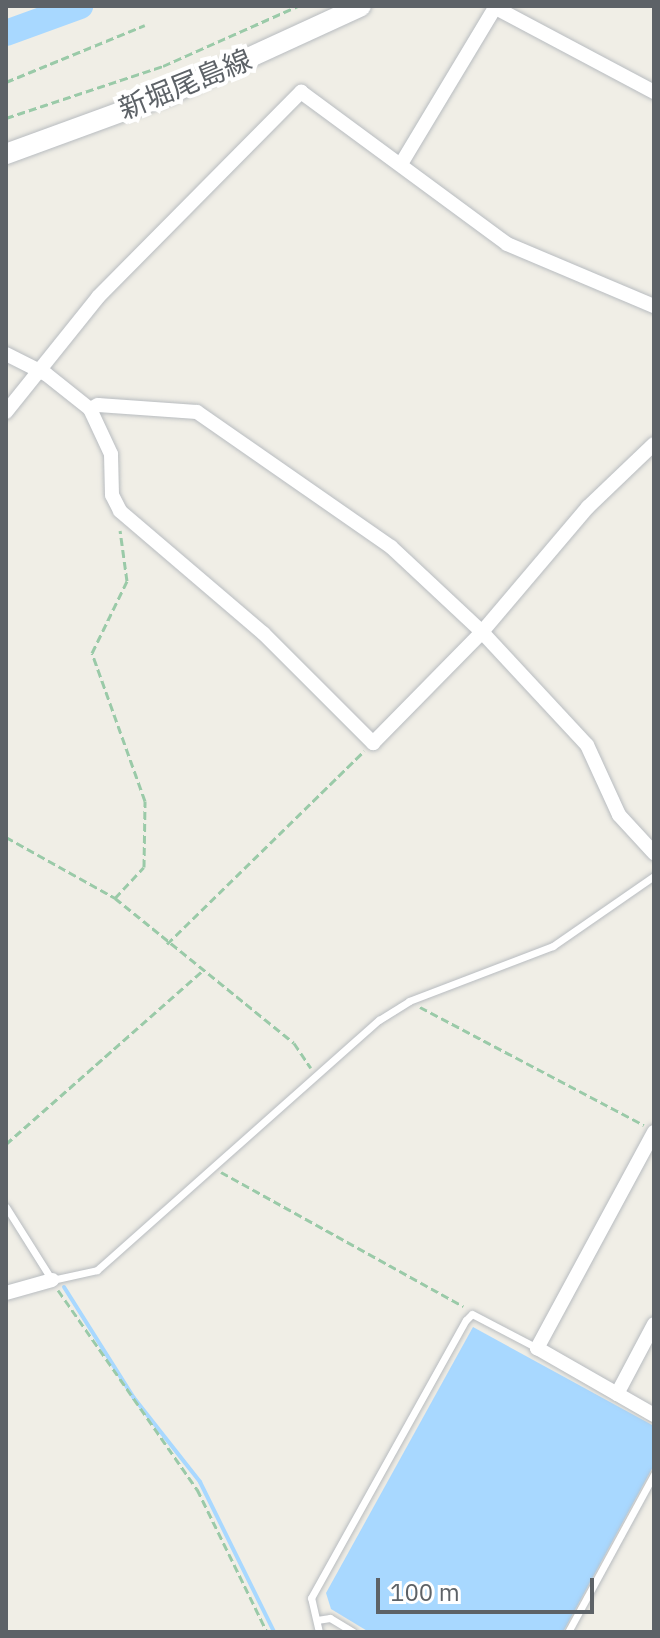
<!DOCTYPE html>
<meta charset="utf-8">
<style>
body{margin:0}
#map{position:relative;width:660px;height:1638px;overflow:hidden;background:#f0eee6;font-family:"IBM Plex Sans","Noto Sans JP",sans-serif}
div>[style]{position:absolute}
.water>*{inset:0;background:#a8d8ff}
.stream>*{height:4px;margin:-2px;padding:0 2px;transform-origin:2px;border-radius:2px;background:#a8d8ff}
.river>*{height:26px;margin:-13px;padding:0 13px;transform-origin:13px;border-radius:13px;background:#a8d8ff}
.path>*{height:3px;margin-top:-1.5px;transform-origin:0;background:repeating-linear-gradient(90deg,#9acaa8 0 8px,transparent 0 12px)}
.roads{filter:drop-shadow(0 0 2px #b8bcc0) drop-shadow(0 0 2px #b8bcc0)}
.service>*{height:7px;margin:-3.5px;padding:0 3.5px;transform-origin:3.5px;border-radius:3.5px;background:#fff}
.minor>*{height:14px;margin:-7px;padding:0 7px;transform-origin:7px;border-radius:7px;background:#fff}
.secondary>*{height:20px;margin:-10px;padding:0 10px;transform-origin:10px;border-radius:10px;background:#fff}
span{translate:-50% -50%;white-space:nowrap;text-align:center;line-height:1.15;-webkit-text-stroke:8px #fff;paint-order:stroke}
.street-label{font-size:28px;color:#5d6267}
.frame{position:absolute;inset:0;border:8px solid #5d6267;pointer-events:none}
.scale{position:absolute;left:376px;top:1578px;width:218px;height:36px;box-sizing:border-box;border:4px solid #5d6267;border-top:0;padding-left:10px;font-size:24px;line-height:28px;white-space:nowrap;color:#5d6267;-webkit-text-stroke:6px #fff;paint-order:stroke}
</style>
<div id="map">
<div class="water">
<div style="clip-path:polygon(473px 1327px,654px 1426px,654px 1465px,563px 1632px,369px 1632px,331px 1609px,326px 1593px)"></div>
</div>
<div class="stream">
<div style="left:64px;top:1287px;width:131px;rotate:57.8deg"></div>
<div style="left:134px;top:1398px;width:107px;rotate:51.8deg"></div>
<div style="left:200px;top:1482px;width:167px;rotate:63.7deg"></div>
</div>
<div class="river">
<div style="left:6px;top:33px;width:79px;rotate:-20deg"></div>
</div>
<div class="path">
<div style="left:6px;top:82px;width:150px;rotate:-22.3deg"></div>
<div style="left:6px;top:118px;width:165px;rotate:-18.3deg"></div>
<div style="left:163px;top:66px;width:148px;rotate:-24deg"></div>
<div style="left:6px;top:837px;width:125px;rotate:29.2deg"></div>
<div style="left:115px;top:898px;width:230px;rotate:39deg"></div>
<div style="left:294px;top:1043px;width:30px;rotate:56deg"></div>
<div style="left:115px;top:898px;width:42px;rotate:-46.9deg"></div>
<div style="left:144px;top:867px;width:66px;rotate:-89.1deg"></div>
<div style="left:145px;top:801px;width:157px;rotate:-109.7deg"></div>
<div style="left:92px;top:653px;width:80px;rotate:-64.1deg"></div>
<div style="left:127px;top:581px;width:51px;rotate:-97.8deg"></div>
<div style="left:167px;top:944px;width:276px;rotate:-44.4deg"></div>
<div style="left:420px;top:1007px;width:253px;rotate:27.8deg"></div>
<div style="left:6px;top:1144px;width:261px;rotate:-41.4deg"></div>
<div style="left:221px;top:1172px;width:277px;rotate:29deg"></div>
<div style="left:58px;top:1290px;width:243px;rotate:55.1deg"></div>
<div style="left:197px;top:1489px;width:159px;rotate:63.9deg"></div>
</div>
<div class="roads">
<div class="service">
<div style="left:6px;top:1207px;width:86px;rotate:57.8deg"></div>
<div style="left:52px;top:1280px;width:46px;rotate:-12.5deg"></div>
<div style="left:97px;top:1270px;width:377px;rotate:-41.6deg"></div>
<div style="left:379px;top:1020px;width:36px;rotate:-32deg"></div>
<div style="left:409px;top:1001px;width:154px;rotate:-20.9deg"></div>
<div style="left:553px;top:946px;width:123px;rotate:-34.7deg"></div>
<div style="left:317px;top:1620px;width:13px;rotate:-9deg"></div>
<div style="left:330px;top:1618px;width:27px;rotate:31deg"></div>
<div style="left:319px;top:1632px;width:35px;rotate:-103deg"></div>
<div style="left:311px;top:1598px;width:318px;rotate:-60.9deg"></div>
<div style="left:466px;top:1320px;width:8px;rotate:-45deg"></div>
<div style="left:472px;top:1314px;width:73px;rotate:27.6deg"></div>
<div style="left:568px;top:1632px;width:180px;rotate:-61.4deg"></div>
</div>
<div class="minor">
<div style="left:496px;top:8px;width:179px;rotate:28deg"></div>
<div style="left:401px;top:164px;width:184px;rotate:-59deg"></div>
<div style="left:6px;top:354px;width:45px;rotate:26.6deg"></div>
<div style="left:46px;top:374px;width:56px;rotate:38.5deg"></div>
<div style="left:90px;top:409px;width:50px;rotate:65deg"></div>
<div style="left:111px;top:454px;width:41px;rotate:88.6deg"></div>
<div style="left:112px;top:495px;width:18px;rotate:63deg"></div>
<div style="left:120px;top:511px;width:188px;rotate:40.5deg"></div>
<div style="left:263px;top:633px;width:156px;rotate:45deg"></div>
<div style="left:373px;top:743px;width:156px;rotate:-45.5deg"></div>
<div style="left:482px;top:632px;width:164px;rotate:-49.7deg"></div>
<div style="left:588px;top:507px;width:91px;rotate:-43.7deg"></div>
<div style="left:90px;top:409px;width:9px;rotate:-27deg"></div>
<div style="left:98px;top:405px;width:99px;rotate:4deg"></div>
<div style="left:197px;top:412px;width:236px;rotate:34.8deg"></div>
<div style="left:391px;top:547px;width:125px;rotate:43deg"></div>
<div style="left:482px;top:632px;width:154px;rotate:47.1deg"></div>
<div style="left:587px;top:745px;width:77px;rotate:65.4deg"></div>
<div style="left:619px;top:815px;width:52px;rotate:47.4deg"></div>
<div style="left:6px;top:412px;width:147px;rotate:-51.3deg"></div>
<div style="left:98px;top:297px;width:289px;rotate:-45.3deg"></div>
<div style="left:301px;top:92px;width:256px;rotate:36.4deg"></div>
<div style="left:507px;top:244px;width:160px;rotate:22.9deg"></div>
<div style="left:654px;top:1132px;width:246px;rotate:118.4deg"></div>
<div style="left:537px;top:1348px;width:135px;rotate:29.8deg"></div>
<div style="left:6px;top:1293px;width:48px;rotate:-15.8deg"></div>
<div style="left:617px;top:1394px;width:79px;rotate:-62.1deg"></div>
</div>
<div class="secondary">
<div style="left:6px;top:154px;width:175px;rotate:-20.1deg"></div>
<div style="left:170px;top:94px;width:210px;rotate:-24.7deg"></div>
</div>
</div>
<div class="street-label">
<span style="left:185px;top:84px;rotate:-22deg">新堀尾島線</span>
</div>
<div class="frame"></div>
<div class="scale">100 m</div>
</div>
